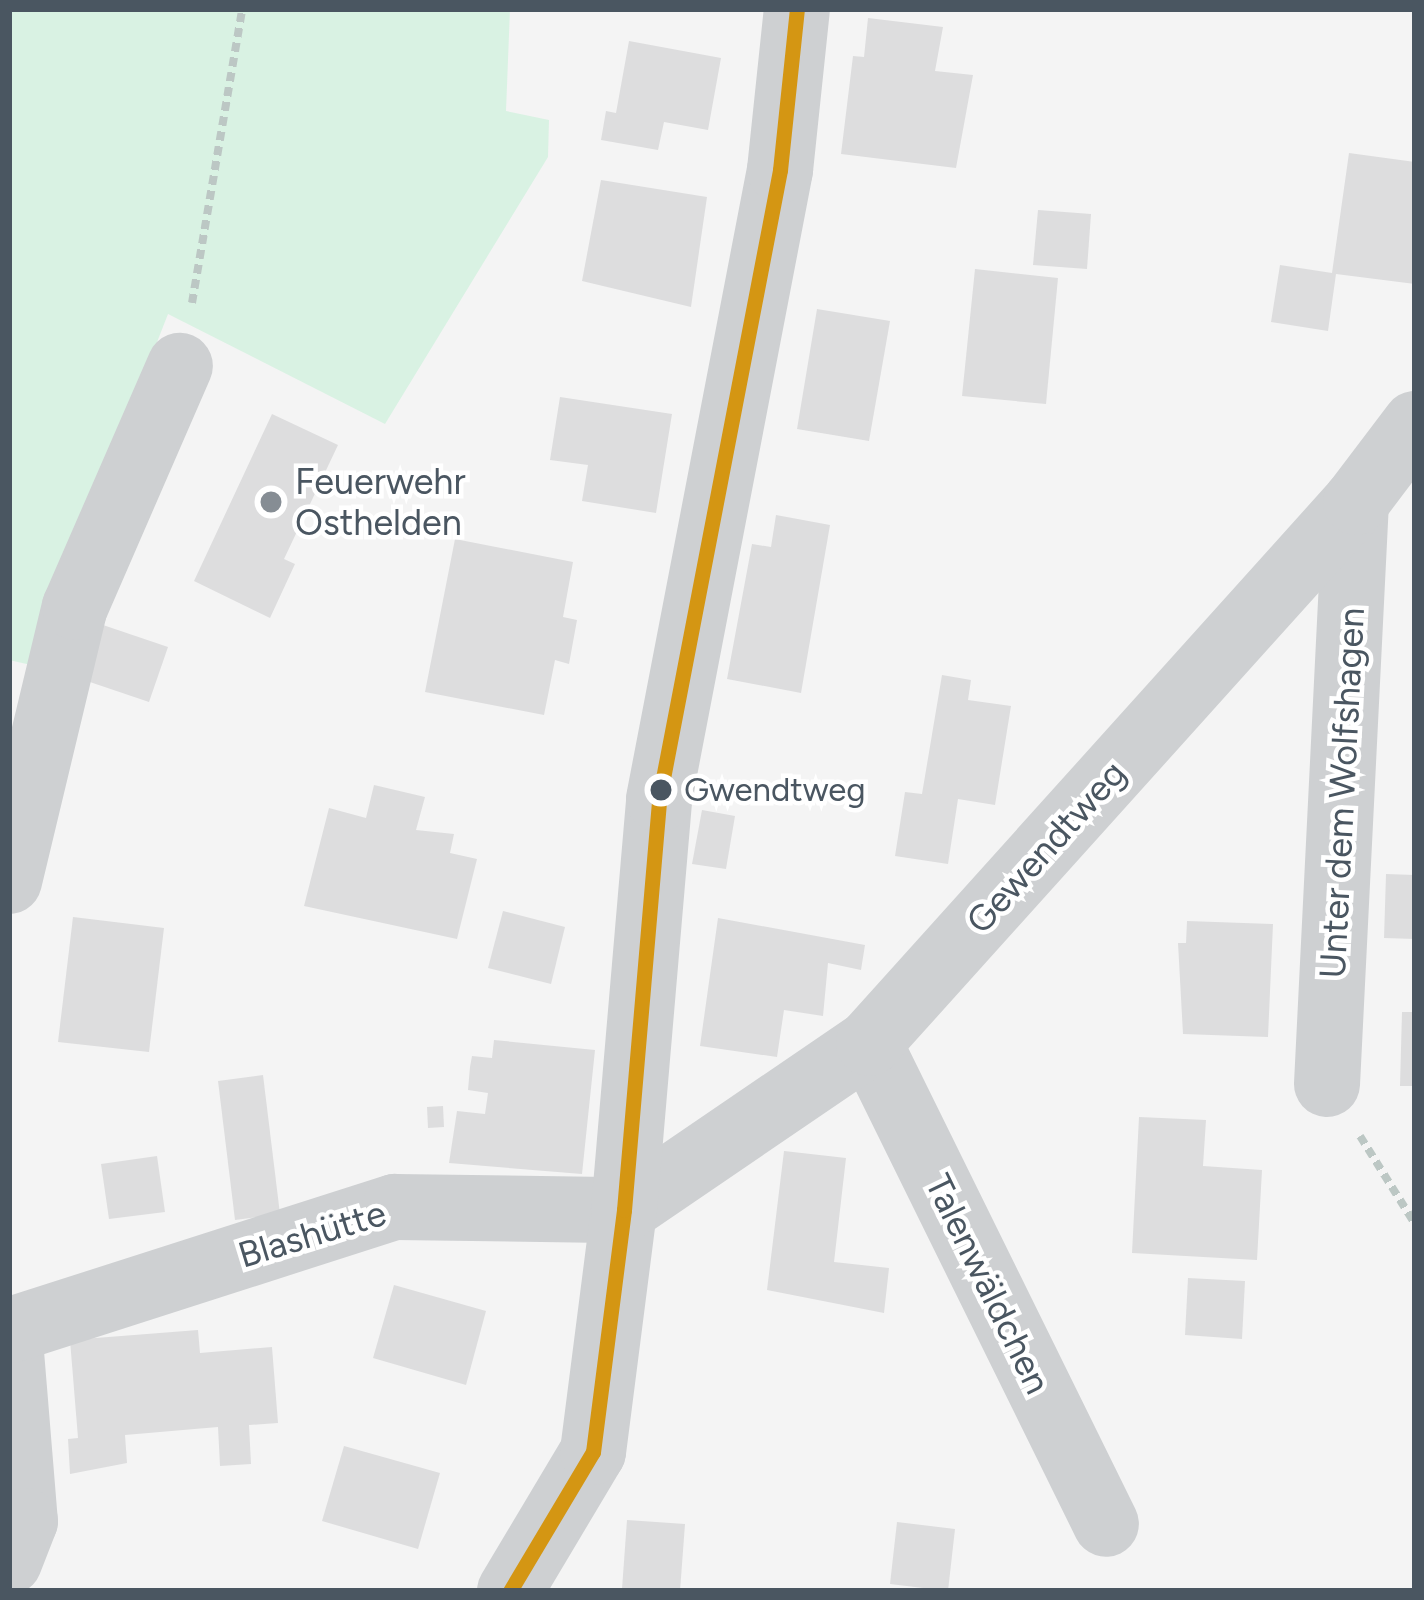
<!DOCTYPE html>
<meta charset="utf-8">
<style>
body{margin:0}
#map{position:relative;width:1424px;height:1600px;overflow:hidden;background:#f4f4f4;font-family:Figtree,sans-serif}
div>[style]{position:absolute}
.green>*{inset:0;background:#d9f2e3}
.building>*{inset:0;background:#ddddde}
.path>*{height:8px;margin-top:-4px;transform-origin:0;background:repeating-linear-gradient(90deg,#bcc7c4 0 9px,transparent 0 15px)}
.minor>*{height:66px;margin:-33px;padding:0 33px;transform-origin:33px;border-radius:33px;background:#ced0d2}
.bus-1>*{height:15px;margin:-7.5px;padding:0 7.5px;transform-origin:7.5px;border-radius:7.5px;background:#d49613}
.dots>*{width:33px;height:33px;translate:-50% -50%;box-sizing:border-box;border:6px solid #fff;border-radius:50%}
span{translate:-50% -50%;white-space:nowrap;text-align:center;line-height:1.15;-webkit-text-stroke:9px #fff;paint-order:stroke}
.bus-label{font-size:33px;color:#4a5661}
.left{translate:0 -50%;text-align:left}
.poi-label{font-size:36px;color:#4a5661}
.street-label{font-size:36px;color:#4a5661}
.frame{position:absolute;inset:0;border:12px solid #4a5661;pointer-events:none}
</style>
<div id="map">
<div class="green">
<div style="clip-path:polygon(9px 9px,510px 9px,506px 111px,549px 120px,548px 157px,385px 424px,168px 314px,31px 665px,9px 660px)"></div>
</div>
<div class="building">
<div style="clip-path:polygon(868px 18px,943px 27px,935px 71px,973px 75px,956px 168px,841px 154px,853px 56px,864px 57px)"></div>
<div style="clip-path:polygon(629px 41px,721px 58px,708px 130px,664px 122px,658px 150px,601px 140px,606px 111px,616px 113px)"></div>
<div style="clip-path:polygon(1349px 153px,1415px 162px,1415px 284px,1336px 274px,1328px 331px,1271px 322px,1280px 265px,1332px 273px)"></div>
<div style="clip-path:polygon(601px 180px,707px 197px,691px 307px,582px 281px)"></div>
<div style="clip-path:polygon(1038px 210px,1091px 214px,1087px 269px,1033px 265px)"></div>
<div style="clip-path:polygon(975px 269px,1058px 278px,1046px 404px,962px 396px)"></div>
<div style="clip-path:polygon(817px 309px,890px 321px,869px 441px,797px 429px)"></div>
<div style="clip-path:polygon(560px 397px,672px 414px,656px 513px,582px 501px,588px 465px,550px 460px)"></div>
<div style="clip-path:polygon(272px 414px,338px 445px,284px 559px,295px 564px,270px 618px,194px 581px)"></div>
<div style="clip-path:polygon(776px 515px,830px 525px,801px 693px,727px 679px,752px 544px,771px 547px)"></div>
<div style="clip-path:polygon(455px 539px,573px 562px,563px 617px,577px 620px,569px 664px,555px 660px,544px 715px,425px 692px)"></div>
<div style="clip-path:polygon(103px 625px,168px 647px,149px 702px,84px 680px)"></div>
<div style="clip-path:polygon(942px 675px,971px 680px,968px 700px,1011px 706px,995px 805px,958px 799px,948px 864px,895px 856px,905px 792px,922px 794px)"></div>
<div style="clip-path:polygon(374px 785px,425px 797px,416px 830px,454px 834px,450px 853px,477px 859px,457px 939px,304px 906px,329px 808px,366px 818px)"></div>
<div style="clip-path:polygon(702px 810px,735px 816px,726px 869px,692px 864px)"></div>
<div style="clip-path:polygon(1386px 874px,1415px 875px,1415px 939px,1384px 938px)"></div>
<div style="clip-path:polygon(503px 911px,565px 927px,551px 984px,488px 968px)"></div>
<div style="clip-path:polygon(73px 917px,164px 928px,149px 1052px,58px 1042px)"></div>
<div style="clip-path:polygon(718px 918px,865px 945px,861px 970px,828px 963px,823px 1016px,784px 1010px,777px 1057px,700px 1046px)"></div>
<div style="clip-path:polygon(1187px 921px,1273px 924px,1268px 1037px,1183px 1034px,1178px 943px,1186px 943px)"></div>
<div style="clip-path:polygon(1402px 1012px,1415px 1012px,1415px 1086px,1400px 1086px)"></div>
<div style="clip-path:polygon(494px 1040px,595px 1050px,582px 1174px,449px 1163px,457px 1111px,485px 1114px,488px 1093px,468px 1090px,470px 1067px,472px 1056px,492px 1058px)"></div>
<div style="clip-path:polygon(263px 1075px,280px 1214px,235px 1220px,218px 1081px)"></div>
<div style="clip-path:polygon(443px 1106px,444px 1127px,428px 1128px,427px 1107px)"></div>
<div style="clip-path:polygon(1139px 1117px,1206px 1120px,1203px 1166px,1262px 1170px,1257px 1260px,1132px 1253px)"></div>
<div style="clip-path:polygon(784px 1151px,846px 1158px,834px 1262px,889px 1268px,884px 1313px,767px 1290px)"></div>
<div style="clip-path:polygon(157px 1156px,165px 1212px,109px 1219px,101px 1164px)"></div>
<div style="clip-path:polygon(1188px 1278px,1245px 1281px,1242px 1339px,1185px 1335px)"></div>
<div style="clip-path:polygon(394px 1285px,486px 1311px,466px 1385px,373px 1358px)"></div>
<div style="clip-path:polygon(198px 1330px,200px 1353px,272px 1347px,278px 1423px,249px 1425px,251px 1464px,220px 1466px,218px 1427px,125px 1435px,127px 1463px,70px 1474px,68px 1439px,78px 1438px,70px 1340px)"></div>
<div style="clip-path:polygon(344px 1446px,440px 1473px,418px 1549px,322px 1521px)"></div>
<div style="clip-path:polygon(627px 1520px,685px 1524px,680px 1591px,622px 1589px)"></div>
<div style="clip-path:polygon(897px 1522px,955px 1529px,948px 1591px,890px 1584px)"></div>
</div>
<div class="path">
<div style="left:192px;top:303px;width:298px;rotate:-80.3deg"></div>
<div style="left:1360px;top:1136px;width:104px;rotate:58deg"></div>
</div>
<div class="minor">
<div style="left:9px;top:881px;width:282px;rotate:-76.5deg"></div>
<div style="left:75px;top:607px;width:263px;rotate:-66.5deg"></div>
<div style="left:869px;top:1043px;width:536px;rotate:63.77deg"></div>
<div style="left:1327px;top:1084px;width:583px;rotate:-87.15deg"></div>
<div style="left:9px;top:1328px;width:194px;rotate:85.3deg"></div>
<div style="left:25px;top:1521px;width:44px;rotate:111.3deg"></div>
<div style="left:11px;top:1330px;width:403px;rotate:-17.8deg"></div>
<div style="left:395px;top:1207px;width:229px;rotate:0.8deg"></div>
<div style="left:624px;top:1210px;width:297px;rotate:-34.3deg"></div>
<div style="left:869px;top:1043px;width:728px;rotate:-48.01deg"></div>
<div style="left:1356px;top:502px;width:98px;rotate:-52.9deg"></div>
<div style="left:510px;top:1591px;width:162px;rotate:-59.2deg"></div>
<div style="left:593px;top:1452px;width:244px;rotate:-82.7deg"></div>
<div style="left:624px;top:1210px;width:412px;rotate:-85.1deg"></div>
<div style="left:659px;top:799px;width:641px;rotate:-79.11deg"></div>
<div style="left:780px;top:170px;width:162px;rotate:-84deg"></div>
</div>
<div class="bus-1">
<div style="left:510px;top:1591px;width:162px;rotate:-59.2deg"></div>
<div style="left:593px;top:1452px;width:244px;rotate:-82.7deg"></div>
<div style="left:624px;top:1210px;width:412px;rotate:-85.1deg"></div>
<div style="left:659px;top:799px;width:641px;rotate:-79.11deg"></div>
<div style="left:780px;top:170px;width:162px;rotate:-84deg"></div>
</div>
<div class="dots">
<div style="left:271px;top:502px;background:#868d94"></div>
<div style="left:661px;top:790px;background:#4a5661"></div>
</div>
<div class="bus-label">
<span class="left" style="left:684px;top:790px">Gwendtweg</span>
</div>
<div class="poi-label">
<span class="left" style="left:295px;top:502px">Feuerwehr<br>Osthelden</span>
</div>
<div class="street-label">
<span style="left:1342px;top:793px;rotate:-87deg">Unter dem Wolfshagen</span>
<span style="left:1046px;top:847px;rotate:-48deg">Gewendtweg</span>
<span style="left:312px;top:1234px;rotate:-17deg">Blashütte</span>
<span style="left:988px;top:1284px;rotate:64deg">Talenwäldchen</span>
</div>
<div class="frame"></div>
</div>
